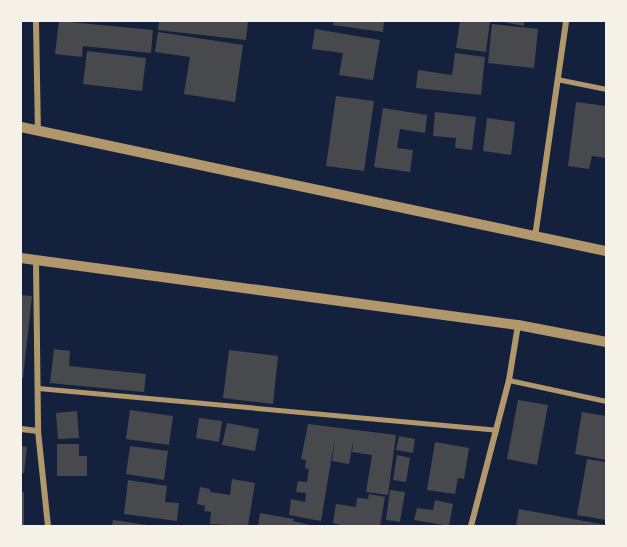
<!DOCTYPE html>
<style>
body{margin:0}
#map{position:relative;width:627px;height:547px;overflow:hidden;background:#14213d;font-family:"DejaVu Sans",sans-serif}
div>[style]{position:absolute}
.building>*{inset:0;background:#48494c}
.service>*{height:4.5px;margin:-2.25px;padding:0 2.25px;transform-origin:2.25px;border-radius:2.25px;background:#b1986c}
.minor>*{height:6px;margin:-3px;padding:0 3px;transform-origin:3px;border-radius:3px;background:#b1986c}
.tertiary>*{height:10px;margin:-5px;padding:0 5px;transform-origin:5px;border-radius:5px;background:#b1986c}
span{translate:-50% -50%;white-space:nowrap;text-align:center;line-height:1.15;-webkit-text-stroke:4.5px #f6f1e7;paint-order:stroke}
.frame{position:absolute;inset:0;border:22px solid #f6f1e7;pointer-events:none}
</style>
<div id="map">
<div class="building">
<div style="clip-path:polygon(59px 21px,153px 30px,151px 53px,83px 46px,82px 57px,55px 54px)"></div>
<div style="clip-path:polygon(159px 21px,248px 21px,246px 40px,158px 30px)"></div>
<div style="clip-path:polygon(334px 21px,384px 21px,383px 32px,333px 25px)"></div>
<div style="clip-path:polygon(460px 21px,490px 21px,486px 52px,456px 48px)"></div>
<div style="clip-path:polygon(498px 21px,524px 21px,524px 26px)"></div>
<div style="clip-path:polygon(492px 24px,538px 29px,534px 68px,488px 63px)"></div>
<div style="clip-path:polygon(315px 29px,380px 40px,373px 80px,339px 75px,343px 53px,312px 49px)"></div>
<div style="clip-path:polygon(158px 32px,243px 45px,235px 102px,184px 94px,190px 57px,155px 52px)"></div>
<div style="clip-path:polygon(87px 51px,146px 58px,142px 91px,83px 84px)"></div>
<div style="clip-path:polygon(455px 53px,485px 57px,481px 95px,416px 88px,418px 70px,452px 75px)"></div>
<div style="clip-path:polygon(336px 96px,374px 101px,364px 171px,326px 166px)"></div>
<div style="clip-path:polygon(576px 102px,606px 106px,606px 158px,592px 156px,589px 169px,568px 166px)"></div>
<div style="clip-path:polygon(383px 108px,427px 115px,425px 133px,400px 129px,397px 148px,413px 150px,410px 172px,374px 167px)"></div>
<div style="clip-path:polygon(435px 112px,476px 117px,472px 150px,455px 148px,456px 138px,433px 136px)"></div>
<div style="clip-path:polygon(487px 118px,515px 122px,511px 155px,483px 151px)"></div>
<div style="clip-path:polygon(21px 295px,32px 296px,23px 378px,21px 378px)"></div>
<div style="clip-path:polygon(54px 349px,70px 351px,69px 366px,146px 374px,144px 392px,50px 383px)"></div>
<div style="clip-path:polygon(229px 350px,278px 356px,273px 404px,223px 398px)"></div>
<div style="clip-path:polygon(518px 400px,548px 405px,537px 465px,507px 459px)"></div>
<div style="clip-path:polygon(130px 410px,173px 416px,169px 445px,126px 439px)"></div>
<div style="clip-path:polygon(77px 411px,79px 438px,58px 439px,56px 413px)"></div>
<div style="clip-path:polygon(582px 412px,606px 416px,606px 460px,575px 454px)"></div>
<div style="clip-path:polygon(199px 418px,222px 421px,219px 442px,196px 438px)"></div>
<div style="clip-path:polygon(227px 423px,259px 429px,255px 451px,222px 445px)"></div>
<div style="clip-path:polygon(308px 424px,396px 435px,388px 495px,366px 492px,372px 455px,352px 452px,354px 437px,349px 464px,332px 461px,335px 437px,321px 521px,289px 515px,291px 499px,305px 502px,306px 493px,296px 492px,298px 481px,307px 482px,309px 469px,305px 468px,306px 460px,301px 459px)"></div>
<div style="clip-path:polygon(399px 436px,415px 439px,413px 453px,396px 450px)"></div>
<div style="clip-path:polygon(435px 442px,469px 448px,464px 479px,458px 478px,455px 494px,427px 490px)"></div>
<div style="clip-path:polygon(57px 444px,79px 444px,79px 456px,87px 456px,87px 476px,57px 476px)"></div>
<div style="clip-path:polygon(21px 446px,27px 447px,24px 473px,21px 473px)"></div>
<div style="clip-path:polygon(130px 446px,168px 451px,164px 480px,126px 474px)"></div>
<div style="clip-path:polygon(397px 455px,410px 458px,406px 482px,393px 480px)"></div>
<div style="clip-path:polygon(587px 459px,606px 462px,606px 520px,577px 515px)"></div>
<div style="clip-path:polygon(232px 479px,255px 483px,248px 526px,210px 524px,211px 512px,204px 511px,205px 506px,197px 504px,200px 487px,210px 489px,210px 492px,230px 495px)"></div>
<div style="clip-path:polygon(128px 480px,167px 486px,165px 502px,179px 503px,177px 521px,124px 514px)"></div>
<div style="clip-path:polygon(390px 490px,405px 492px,400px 522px,386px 520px)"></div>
<div style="clip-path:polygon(21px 492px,24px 492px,24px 526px,21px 526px)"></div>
<div style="clip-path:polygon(369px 494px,385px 497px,380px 526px,345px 526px,333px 523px,336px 504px,356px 507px,357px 498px,368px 499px)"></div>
<div style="clip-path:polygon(435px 500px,453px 504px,449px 526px,414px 520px,417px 508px,433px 510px)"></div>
<div style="clip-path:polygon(519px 509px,606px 525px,606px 526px,516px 526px)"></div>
<div style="clip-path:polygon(260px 513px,294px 519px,293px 521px,314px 526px,258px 526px)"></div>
<div style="clip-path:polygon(113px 520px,147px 525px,147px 526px,112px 526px)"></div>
</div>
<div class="service">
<div style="left:557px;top:79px;width:50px;rotate:11.5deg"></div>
<div style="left:509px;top:380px;width:99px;rotate:12.2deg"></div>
<div style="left:38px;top:388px;width:460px;rotate:5.2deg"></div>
</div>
<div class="minor">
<div style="left:36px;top:21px;width:110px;rotate:89deg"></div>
<div style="left:535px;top:237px;width:218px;rotate:-81.8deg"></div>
<div style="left:36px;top:260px;width:171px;rotate:89.3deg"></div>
<div style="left:38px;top:431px;width:96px;rotate:84deg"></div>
<div style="left:21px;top:429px;width:17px;rotate:7deg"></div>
<div style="left:471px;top:526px;width:151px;rotate:-75.4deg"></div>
<div style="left:509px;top:380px;width:56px;rotate:-80.7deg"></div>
</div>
<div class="tertiary">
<div style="left:21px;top:127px;width:598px;rotate:11.97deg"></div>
<div style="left:21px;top:258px;width:501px;rotate:7.68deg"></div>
<div style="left:518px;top:325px;width:90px;rotate:10.9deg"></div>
</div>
<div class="frame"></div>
</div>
